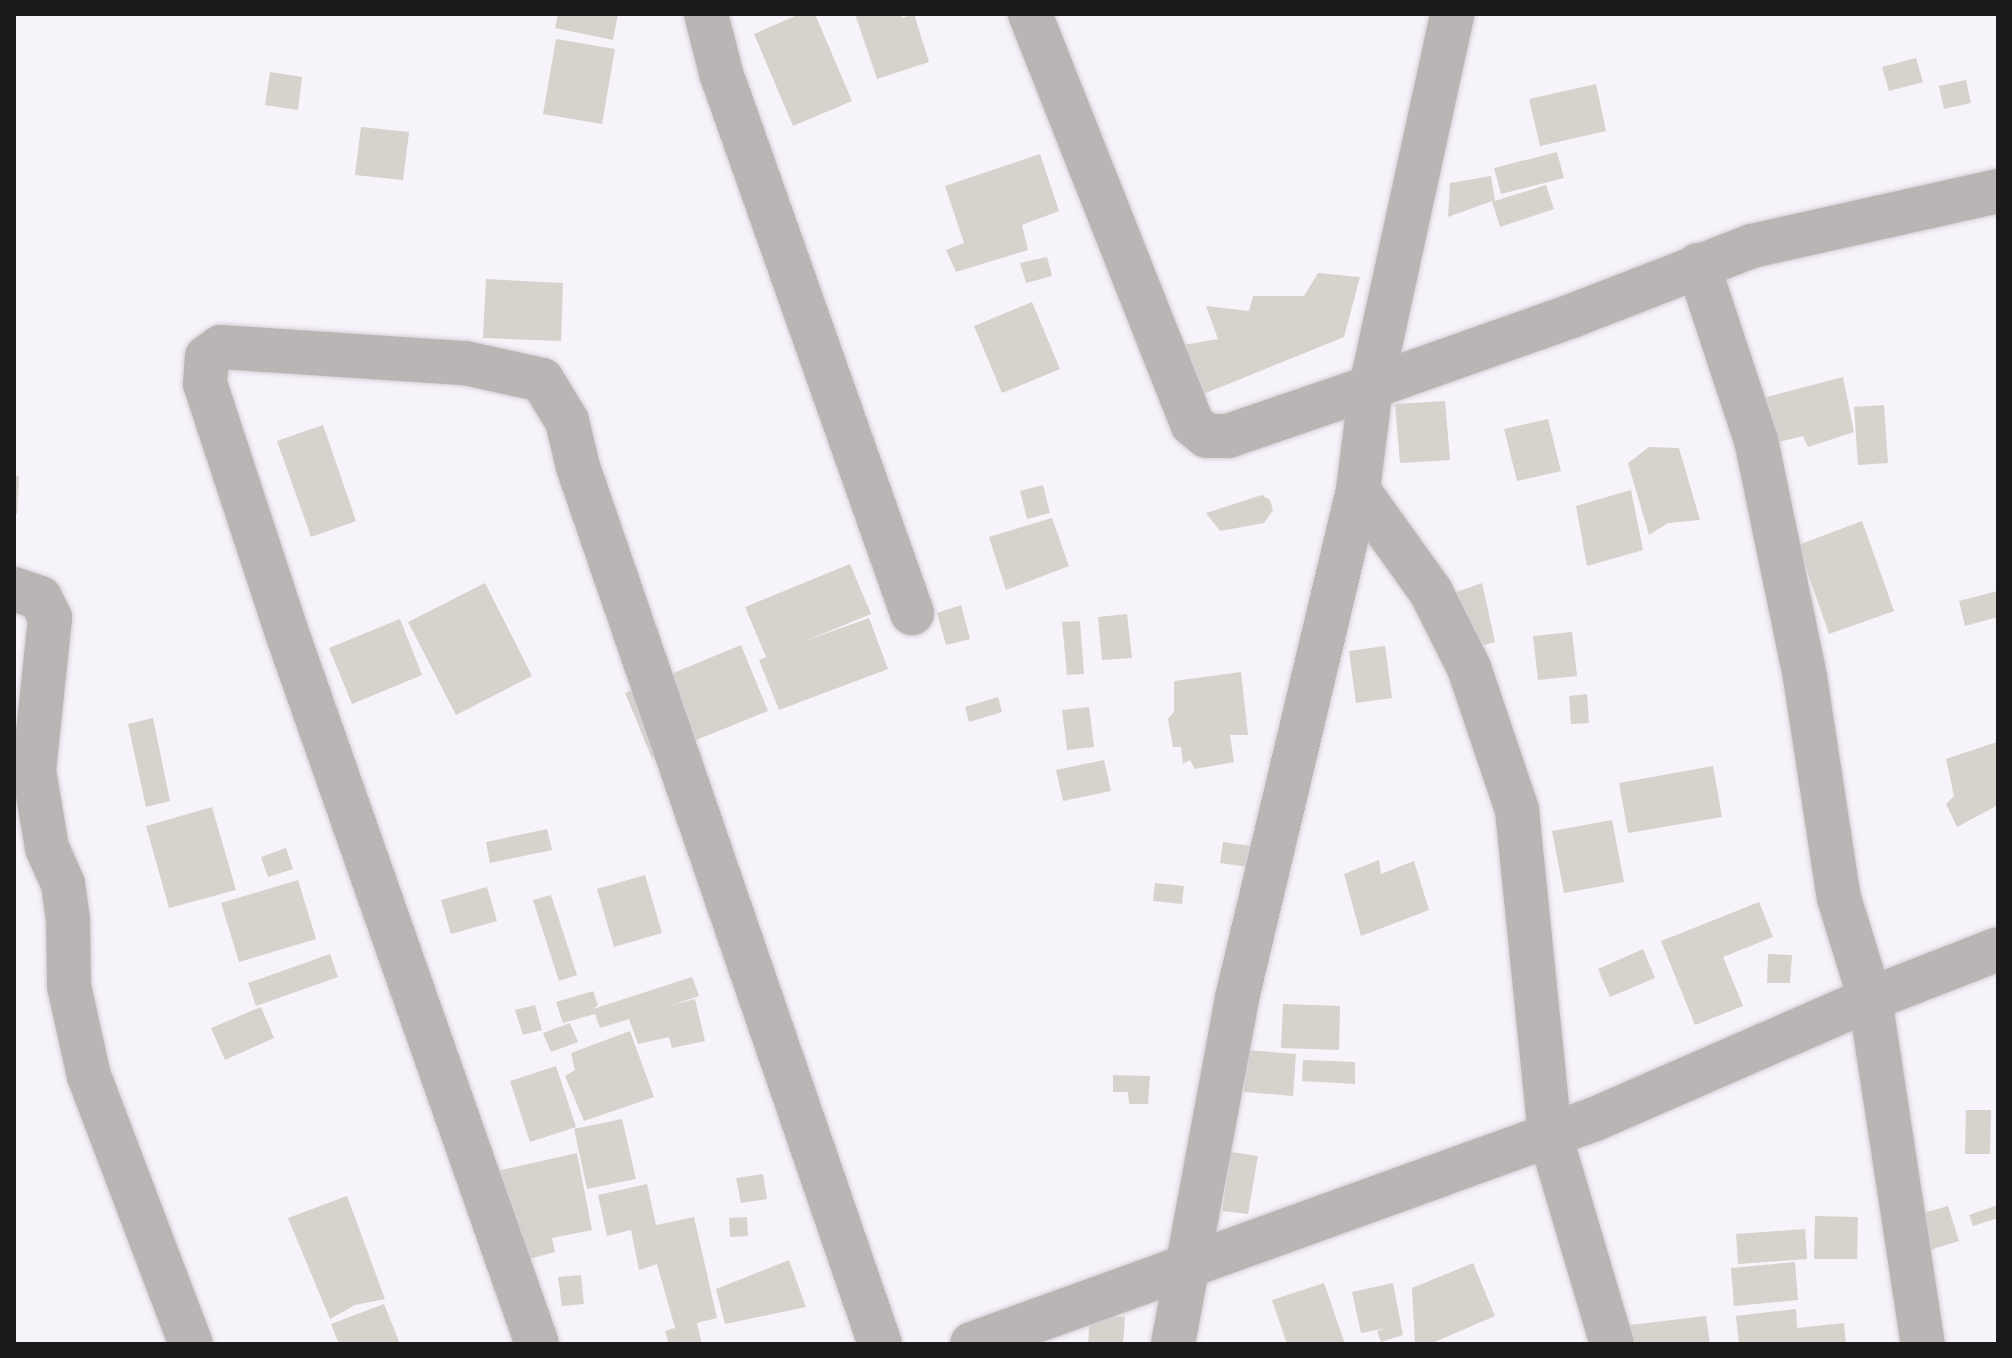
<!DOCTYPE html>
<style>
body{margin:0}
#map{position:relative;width:2012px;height:1358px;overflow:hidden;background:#f7f3fa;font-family:Manrope,sans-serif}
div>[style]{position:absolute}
.building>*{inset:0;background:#d6d2cc}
.roads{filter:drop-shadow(0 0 2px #d4d0d6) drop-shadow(0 0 2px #d4d0d6)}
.minor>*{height:44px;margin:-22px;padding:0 22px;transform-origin:22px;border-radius:22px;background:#b9b5b5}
span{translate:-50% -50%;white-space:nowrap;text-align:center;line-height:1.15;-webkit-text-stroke:6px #fff;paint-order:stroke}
.frame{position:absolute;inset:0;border:16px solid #1b191b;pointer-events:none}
</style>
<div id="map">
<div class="building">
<div style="clip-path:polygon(558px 14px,618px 14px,613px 40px,555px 28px)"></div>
<div style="clip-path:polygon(800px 14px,815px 14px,852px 101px,793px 126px,754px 34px)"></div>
<div style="clip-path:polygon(855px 14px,901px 14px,902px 18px,914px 14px,929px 62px,877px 79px)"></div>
<div style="clip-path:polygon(556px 39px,615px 49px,602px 124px,543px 114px)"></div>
<div style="clip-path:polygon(1916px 58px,1923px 82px,1889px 91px,1882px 67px)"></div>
<div style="clip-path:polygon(270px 72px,302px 77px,298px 110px,265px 105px)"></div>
<div style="clip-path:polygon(1966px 80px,1971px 103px,1944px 109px,1939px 86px)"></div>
<div style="clip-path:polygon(1596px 84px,1606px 131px,1540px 146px,1529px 99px)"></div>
<div style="clip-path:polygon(361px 127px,409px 132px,403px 180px,355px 175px)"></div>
<div style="clip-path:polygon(1557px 152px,1564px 178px,1501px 194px,1494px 168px)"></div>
<div style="clip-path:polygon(1040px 154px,1059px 211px,1022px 225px,1028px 250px,956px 272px,946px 250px,964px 243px,945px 186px)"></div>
<div style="clip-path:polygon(1491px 176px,1495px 201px,1546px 185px,1554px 209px,1500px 227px,1492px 201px,1448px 217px,1450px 183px)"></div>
<div style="clip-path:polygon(1047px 257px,1052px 276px,1026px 283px,1020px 263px)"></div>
<div style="clip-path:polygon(1318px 273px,1360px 277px,1344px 337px,1201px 395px,1183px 345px,1218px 339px,1206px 306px,1249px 311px,1253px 296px,1304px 296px)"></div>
<div style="clip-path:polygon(486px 279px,563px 283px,561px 341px,483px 338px)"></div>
<div style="clip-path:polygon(1032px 302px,1060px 369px,1002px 393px,974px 326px)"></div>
<div style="clip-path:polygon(1843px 377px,1854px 432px,1808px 447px,1803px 436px,1751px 449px,1751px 401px)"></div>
<div style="clip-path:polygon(1445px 401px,1450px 460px,1400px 463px,1395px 404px)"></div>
<div style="clip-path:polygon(1884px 405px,1888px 463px,1858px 465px,1854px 407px)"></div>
<div style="clip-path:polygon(1548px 419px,1561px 471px,1517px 481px,1504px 429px)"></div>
<div style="clip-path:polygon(323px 425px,356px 521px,311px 537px,277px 441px)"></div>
<div style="clip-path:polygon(1649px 447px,1679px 448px,1700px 520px,1668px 523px,1649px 535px,1628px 463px)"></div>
<div style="clip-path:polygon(14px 476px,19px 476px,17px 514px,14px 514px)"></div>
<div style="clip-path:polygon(1043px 485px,1050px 513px,1027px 519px,1020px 491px)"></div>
<div style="clip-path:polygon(1631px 490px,1643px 550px,1587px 566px,1576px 506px)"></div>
<div style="clip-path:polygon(1262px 495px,1270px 500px,1273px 510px,1264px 523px,1220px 531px,1206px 513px)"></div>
<div style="clip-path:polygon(1052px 518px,1069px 566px,1006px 590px,989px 537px)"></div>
<div style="clip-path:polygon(1862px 521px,1894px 611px,1829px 634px,1798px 545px)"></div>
<div style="clip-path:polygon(850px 564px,871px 614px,805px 641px,869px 618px,888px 669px,779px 710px,759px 660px,766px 657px,745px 607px)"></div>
<div style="clip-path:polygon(485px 583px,532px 676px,456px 715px,408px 622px)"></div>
<div style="clip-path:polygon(1482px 583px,1495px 642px,1452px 654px,1442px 597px)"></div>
<div style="clip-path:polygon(1998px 591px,1998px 617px,1965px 626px,1959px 601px)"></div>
<div style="clip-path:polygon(961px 605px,970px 639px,946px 645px,937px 613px)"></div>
<div style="clip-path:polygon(1127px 614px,1132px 658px,1102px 660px,1098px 617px)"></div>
<div style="clip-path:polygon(400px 619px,422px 675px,352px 704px,329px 648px)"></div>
<div style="clip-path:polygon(1080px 621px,1084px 674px,1067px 675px,1062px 622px)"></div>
<div style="clip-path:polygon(1572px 632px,1577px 676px,1538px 680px,1533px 636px)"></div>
<div style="clip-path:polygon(741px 645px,768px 711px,652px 758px,625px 693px)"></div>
<div style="clip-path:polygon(1385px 646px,1392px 698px,1356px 703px,1349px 651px)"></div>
<div style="clip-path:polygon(1241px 672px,1248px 735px,1230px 735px,1234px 762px,1195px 769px,1190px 760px,1183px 764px,1181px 747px,1173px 747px,1168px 719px,1174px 712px,1174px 681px)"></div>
<div style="clip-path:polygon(1587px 694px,1589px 723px,1571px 724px,1569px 696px)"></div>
<div style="clip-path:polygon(998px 697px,1002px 712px,969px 722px,965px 707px)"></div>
<div style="clip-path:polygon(1089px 707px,1094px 747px,1067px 750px,1062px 710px)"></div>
<div style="clip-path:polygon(153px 718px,170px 801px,146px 807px,128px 724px)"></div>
<div style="clip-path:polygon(1997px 742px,1998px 805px,1957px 827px,1946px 804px,1954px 796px,1946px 759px)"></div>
<div style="clip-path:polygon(1104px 760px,1111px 791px,1063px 801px,1056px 770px)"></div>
<div style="clip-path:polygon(1713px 766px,1722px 817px,1628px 833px,1619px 783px)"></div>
<div style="clip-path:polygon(212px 807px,236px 890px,169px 908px,146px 826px)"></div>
<div style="clip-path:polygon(1612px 820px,1624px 882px,1564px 893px,1552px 831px)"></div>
<div style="clip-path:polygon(547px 829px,552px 850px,490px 863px,486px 842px)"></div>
<div style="clip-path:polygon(1223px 842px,1251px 846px,1248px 867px,1220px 863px)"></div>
<div style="clip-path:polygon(286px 848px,293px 869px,268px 877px,261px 857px)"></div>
<div style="clip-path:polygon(1379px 860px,1381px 874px,1414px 861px,1429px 910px,1361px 936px,1344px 874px)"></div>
<div style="clip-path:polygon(645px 875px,662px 933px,614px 947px,597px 889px)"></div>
<div style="clip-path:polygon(298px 880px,316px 939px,239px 962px,221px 903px)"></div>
<div style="clip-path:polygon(1155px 883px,1184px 886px,1182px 904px,1153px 901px)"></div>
<div style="clip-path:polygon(487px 887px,497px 921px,451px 934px,441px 900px)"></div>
<div style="clip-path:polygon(551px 895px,577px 975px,559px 981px,533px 900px)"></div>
<div style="clip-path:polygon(1759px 902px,1773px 937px,1723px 957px,1743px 1006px,1695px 1025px,1661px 941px)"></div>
<div style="clip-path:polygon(1643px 949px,1655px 978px,1610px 997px,1598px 969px)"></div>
<div style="clip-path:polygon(330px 954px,338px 977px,256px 1006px,248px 983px)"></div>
<div style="clip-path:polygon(1768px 954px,1792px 955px,1790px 983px,1767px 983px)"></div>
<div style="clip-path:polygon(692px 977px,699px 996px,669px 1006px,695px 999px,705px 1041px,672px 1048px,669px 1037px,638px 1044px,629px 1019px,600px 1028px,595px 1014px,563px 1023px,556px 1002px,593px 991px,598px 1005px,593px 1009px)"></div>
<div style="clip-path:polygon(1283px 1004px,1340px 1006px,1339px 1050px,1281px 1048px)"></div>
<div style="clip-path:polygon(535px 1005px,542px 1030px,523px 1035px,515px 1010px)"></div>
<div style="clip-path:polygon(261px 1007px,274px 1038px,225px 1060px,211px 1028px)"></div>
<div style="clip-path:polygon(570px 1023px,578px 1042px,551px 1052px,543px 1033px)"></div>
<div style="clip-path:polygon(630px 1031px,654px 1097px,584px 1121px,565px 1076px,575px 1070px,571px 1053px)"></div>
<div style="clip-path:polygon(1247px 1050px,1296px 1054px,1293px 1096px,1244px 1092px)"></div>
<div style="clip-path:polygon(1303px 1060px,1355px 1062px,1355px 1084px,1302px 1081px)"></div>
<div style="clip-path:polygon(556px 1066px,576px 1127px,530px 1142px,510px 1081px)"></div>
<div style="clip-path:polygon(1113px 1075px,1150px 1076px,1148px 1104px,1129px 1104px,1128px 1092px,1113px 1092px)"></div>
<div style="clip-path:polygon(1966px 1110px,1991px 1110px,1990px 1154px,1965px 1154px)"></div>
<div style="clip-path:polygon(622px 1119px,636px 1179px,587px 1189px,574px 1129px)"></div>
<div style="clip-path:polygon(1231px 1152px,1258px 1156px,1248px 1214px,1222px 1211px)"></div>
<div style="clip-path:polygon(577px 1153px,592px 1230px,552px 1238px,555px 1252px,518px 1262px,497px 1171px)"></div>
<div style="clip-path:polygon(763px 1174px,767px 1199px,741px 1203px,736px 1178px)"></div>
<div style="clip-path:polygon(647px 1184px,656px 1225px,694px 1217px,717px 1318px,697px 1323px,702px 1344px,669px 1344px,665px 1331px,675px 1328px,657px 1264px,639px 1270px,631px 1230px,607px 1236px,598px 1195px)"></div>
<div style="clip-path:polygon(347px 1196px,385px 1299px,355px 1305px,330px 1319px,288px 1218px)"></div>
<div style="clip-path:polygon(1998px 1205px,1998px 1218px,1973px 1226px,1969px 1215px)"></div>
<div style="clip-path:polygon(1948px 1206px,1959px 1241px,1910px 1256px,1899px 1220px)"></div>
<div style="clip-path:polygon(1815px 1216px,1858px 1217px,1857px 1259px,1814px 1259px)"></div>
<div style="clip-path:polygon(747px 1217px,748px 1236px,730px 1237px,729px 1218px)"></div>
<div style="clip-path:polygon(1805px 1229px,1807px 1259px,1738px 1264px,1736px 1234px)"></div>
<div style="clip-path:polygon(789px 1260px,806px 1307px,725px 1324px,716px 1289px)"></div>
<div style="clip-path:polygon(1795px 1262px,1798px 1300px,1734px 1306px,1731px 1268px)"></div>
<div style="clip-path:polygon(1473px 1263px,1495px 1316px,1430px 1344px,1415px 1344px,1412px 1288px)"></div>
<div style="clip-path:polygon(581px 1275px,584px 1304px,562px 1306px,558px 1277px)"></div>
<div style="clip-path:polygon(1324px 1283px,1345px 1344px,1287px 1344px,1272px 1300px)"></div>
<div style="clip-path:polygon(1393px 1283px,1403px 1335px,1381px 1342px,1377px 1331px,1386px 1328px,1361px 1333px,1352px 1292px)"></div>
<div style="clip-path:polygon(384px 1304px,400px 1344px,339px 1344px,331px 1324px)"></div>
<div style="clip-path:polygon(1796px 1309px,1797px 1328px,1844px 1323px,1846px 1344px,1739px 1344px,1736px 1316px)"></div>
<div style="clip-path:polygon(1090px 1315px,1125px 1317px,1123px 1344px,1088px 1344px)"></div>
<div style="clip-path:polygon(1706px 1316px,1710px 1344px,1606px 1344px,1604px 1328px)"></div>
</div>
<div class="roads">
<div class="minor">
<div style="left:706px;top:14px;width:61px;rotate:75.7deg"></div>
<div style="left:721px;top:73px;width:573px;rotate:70.52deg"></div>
<div style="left:1030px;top:14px;width:441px;rotate:68.4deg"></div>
<div style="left:1192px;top:424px;width:19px;rotate:39deg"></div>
<div style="left:1207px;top:436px;width:21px"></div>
<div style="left:1228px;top:436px;width:151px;rotate:-18.9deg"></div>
<div style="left:1371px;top:387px;width:215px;rotate:-19.5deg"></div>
<div style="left:1574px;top:315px;width:191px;rotate:-21.2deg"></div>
<div style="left:1752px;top:246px;width:252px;rotate:-12.6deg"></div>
<div style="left:1698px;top:265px;width:184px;rotate:71.7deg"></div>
<div style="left:1756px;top:440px;width:242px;rotate:78.3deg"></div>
<div style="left:1805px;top:677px;width:224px;rotate:81.3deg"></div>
<div style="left:1839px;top:898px;width:106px;rotate:72.9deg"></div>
<div style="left:1870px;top:999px;width:349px;rotate:81.3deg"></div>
<div style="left:1358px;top:490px;width:125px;rotate:54.4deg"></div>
<div style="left:1431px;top:592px;width:85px;rotate:63.4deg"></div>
<div style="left:1469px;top:668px;width:150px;rotate:71.3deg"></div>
<div style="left:1517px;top:810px;width:327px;rotate:84.2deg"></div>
<div style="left:1550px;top:1135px;width:218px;rotate:73.5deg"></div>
<div style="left:14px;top:589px;width:28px;rotate:19deg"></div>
<div style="left:40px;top:598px;width:22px;rotate:63deg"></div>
<div style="left:50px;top:618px;width:154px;rotate:96deg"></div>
<div style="left:34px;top:771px;width:78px;rotate:80.4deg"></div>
<div style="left:47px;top:848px;width:39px;rotate:66deg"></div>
<div style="left:63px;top:884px;width:36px;rotate:82deg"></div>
<div style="left:68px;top:920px;width:66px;rotate:89.1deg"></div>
<div style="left:69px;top:986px;width:92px;rotate:77.5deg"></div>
<div style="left:89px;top:1076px;width:287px;rotate:69.2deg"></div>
<div style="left:537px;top:1344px;width:754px;rotate:-109.37deg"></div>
<div style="left:287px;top:633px;width:262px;rotate:-108.2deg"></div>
<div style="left:205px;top:384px;width:27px;rotate:-86deg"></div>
<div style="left:207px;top:357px;width:17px;rotate:-36deg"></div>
<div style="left:221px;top:347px;width:245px;rotate:3.8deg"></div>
<div style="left:465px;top:363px;width:79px;rotate:12.4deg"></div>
<div style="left:542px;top:380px;width:48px;rotate:58.6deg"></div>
<div style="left:567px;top:421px;width:47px;rotate:76.6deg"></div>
<div style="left:578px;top:467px;width:928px;rotate:71deg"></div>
<div style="left:972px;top:1344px;width:662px;rotate:-19.86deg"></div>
<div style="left:1595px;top:1119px;width:300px;rotate:-23.6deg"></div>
<div style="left:1870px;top:999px;width:137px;rotate:-21.3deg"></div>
<div style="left:1173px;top:1344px;width:352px;rotate:-79.5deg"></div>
<div style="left:1237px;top:998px;width:522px;rotate:-76.6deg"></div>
<div style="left:1358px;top:490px;width:104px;rotate:-82.8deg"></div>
<div style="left:1371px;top:387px;width:382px;rotate:-77.7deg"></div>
</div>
</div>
<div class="frame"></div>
</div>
